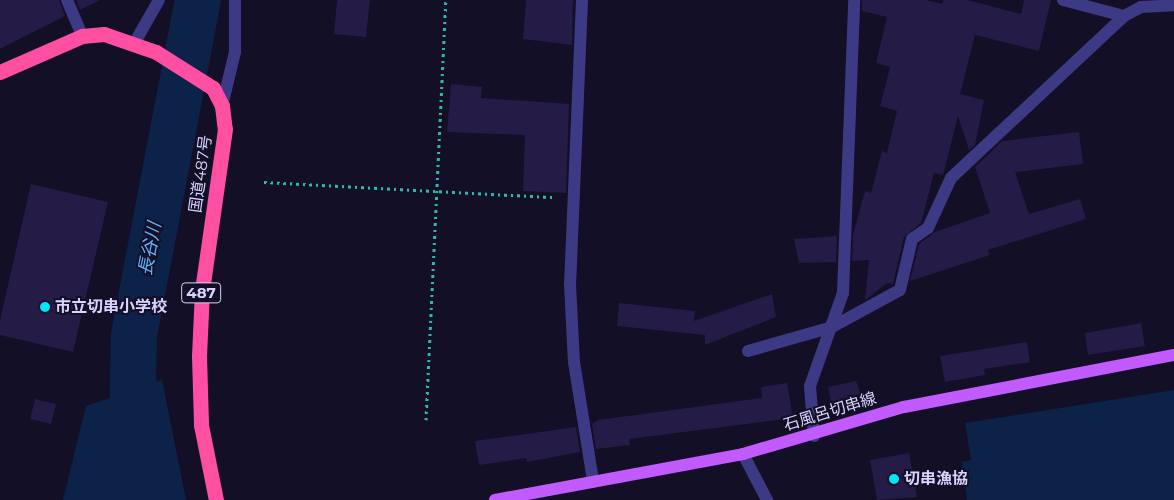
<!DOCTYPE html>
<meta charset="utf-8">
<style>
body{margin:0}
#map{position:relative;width:1174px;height:500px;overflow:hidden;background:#130f26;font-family:Montserrat,"Noto Sans JP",sans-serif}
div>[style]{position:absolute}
.water>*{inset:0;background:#0c2248}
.river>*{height:46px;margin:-23px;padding:0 23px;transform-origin:23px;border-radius:23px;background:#0c2248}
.building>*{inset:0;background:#241b47}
.path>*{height:3px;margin-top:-1.5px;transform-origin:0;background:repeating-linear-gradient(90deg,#2fb8b0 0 2.5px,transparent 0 6.5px)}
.minor>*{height:12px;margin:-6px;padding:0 6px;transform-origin:6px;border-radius:6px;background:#3d3a85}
.major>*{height:12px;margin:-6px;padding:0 6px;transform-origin:6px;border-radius:6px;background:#c25bff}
.highway>*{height:15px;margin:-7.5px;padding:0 7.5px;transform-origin:7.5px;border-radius:7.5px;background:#ff4fa3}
.dots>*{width:14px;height:14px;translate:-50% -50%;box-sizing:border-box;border:2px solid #130f26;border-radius:50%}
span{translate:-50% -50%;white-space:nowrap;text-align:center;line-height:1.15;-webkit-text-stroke:4px #130f26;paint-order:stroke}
.shield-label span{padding:1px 4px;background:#130f26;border:1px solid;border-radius:4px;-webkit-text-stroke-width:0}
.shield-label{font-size:15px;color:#d9d4ff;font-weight:700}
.street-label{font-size:16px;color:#d9d4ff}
.poi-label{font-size:16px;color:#d9d4ff;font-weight:700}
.left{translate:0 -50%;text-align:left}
.water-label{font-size:18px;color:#62b6ff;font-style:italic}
</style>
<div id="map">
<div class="water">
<div style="clip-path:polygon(162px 380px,186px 500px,63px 500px,86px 406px)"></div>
<div style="clip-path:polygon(1174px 390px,1174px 500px,967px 500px,962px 462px,971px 460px,965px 423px)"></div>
</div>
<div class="river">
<div style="left:131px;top:500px;width:165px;rotate:-89deg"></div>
<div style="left:134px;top:335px;width:341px;rotate:-79.2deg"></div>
</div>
<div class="building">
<div style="clip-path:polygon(0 0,59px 0,65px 16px,0 49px)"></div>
<div style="clip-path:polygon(76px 0,100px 0,80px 10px)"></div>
<div style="clip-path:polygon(337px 0,370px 0,366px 37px,334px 34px)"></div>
<div style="clip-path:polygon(526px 0,573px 0,572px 45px,523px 39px)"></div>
<div style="clip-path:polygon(862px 0,926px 0,942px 4px,943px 0,967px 0,1021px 14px,1024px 0,1051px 0,1039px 51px,975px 35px,960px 94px,984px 100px,975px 145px,969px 150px,958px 116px,943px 175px,934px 173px,921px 223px,904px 237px,893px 284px,887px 283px,865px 300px,869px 260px,852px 261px,853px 235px,865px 191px,871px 193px,882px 151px,887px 153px,897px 111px,880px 106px,890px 67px,876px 63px,887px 17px,862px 11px)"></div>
<div style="clip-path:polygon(451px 84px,482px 87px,481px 98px,569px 104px,566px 193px,523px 191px,525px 135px,447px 132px)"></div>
<div style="clip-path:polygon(1079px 132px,1083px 164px,1015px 172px,1029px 214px,1080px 199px,1086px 219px,988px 250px,990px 255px,910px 281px,919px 244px,935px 232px,990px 213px,975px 167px,1002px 141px)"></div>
<div style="clip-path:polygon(31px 184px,108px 202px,73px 352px,0 335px,0 320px)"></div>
<div style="clip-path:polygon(837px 236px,836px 262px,799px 263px,794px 239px)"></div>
<div style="clip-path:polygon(772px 294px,776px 317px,705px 345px,705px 335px,617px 326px,619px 303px,695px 311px,694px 321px)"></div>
<div style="clip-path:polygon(1141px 323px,1145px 346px,1088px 355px,1085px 333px)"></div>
<div style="clip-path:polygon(1027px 342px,1030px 362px,984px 369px,985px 375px,945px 382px,940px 356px)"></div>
<div style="clip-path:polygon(856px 381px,863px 400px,832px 406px,828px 387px)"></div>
<div style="clip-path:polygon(787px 383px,793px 418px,629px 439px,630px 445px,596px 449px,592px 424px,598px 420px,762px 398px,761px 387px)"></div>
<div style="clip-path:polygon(35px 399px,56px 404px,51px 424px,30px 419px)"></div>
<div style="clip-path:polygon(576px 427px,580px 452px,527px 462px,526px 458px,479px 465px,475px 441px)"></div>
<div style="clip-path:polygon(909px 453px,917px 497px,877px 500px,870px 460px)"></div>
</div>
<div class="path">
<div style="left:264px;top:182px;width:291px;rotate:3deg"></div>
<div style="left:426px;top:420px;width:420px;rotate:-87.3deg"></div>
</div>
<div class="minor">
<div style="left:67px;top:0;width:39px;rotate:67deg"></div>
<div style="left:582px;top:0;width:284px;rotate:92.4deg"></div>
<div style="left:570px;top:284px;width:78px;rotate:87.1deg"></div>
<div style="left:574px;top:362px;width:121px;rotate:80.9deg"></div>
<div style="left:1063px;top:0;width:63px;rotate:14.7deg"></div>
<div style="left:135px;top:42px;width:48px;rotate:-60.3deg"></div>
<div style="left:222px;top:106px;width:56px;rotate:-76.5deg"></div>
<div style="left:235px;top:52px;width:52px;rotate:-90deg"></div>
<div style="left:748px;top:351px;width:87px;rotate:-15.9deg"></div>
<div style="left:832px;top:327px;width:77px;rotate:-28.6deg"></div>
<div style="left:900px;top:290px;width:52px;rotate:-76.8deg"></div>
<div style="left:912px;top:239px;width:19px;rotate:-35deg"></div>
<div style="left:928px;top:228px;width:55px;rotate:-65.3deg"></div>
<div style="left:951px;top:178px;width:237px;rotate:-43.1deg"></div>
<div style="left:1124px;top:16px;width:19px;rotate:-28deg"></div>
<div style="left:1141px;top:7px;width:33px;rotate:-3deg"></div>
<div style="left:814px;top:436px;width:50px;rotate:-94.6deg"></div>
<div style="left:810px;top:386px;width:99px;rotate:-70.5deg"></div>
<div style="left:843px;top:293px;width:293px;rotate:-87.8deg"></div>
<div style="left:743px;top:454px;width:52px;rotate:62.4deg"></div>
</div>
<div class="major">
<div style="left:495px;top:500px;width:252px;rotate:-10.5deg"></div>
<div style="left:743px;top:454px;width:168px;rotate:-16.3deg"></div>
<div style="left:904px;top:407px;width:275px;rotate:-10.9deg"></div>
</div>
<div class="highway">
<div style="left:0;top:72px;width:90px;rotate:-23.7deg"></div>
<div style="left:82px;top:36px;width:22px;rotate:-5deg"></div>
<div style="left:104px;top:34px;width:55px;rotate:19.1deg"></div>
<div style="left:156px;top:52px;width:67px;rotate:32.3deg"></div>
<div style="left:213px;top:88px;width:20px;rotate:63deg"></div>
<div style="left:222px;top:106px;width:23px;rotate:83deg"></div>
<div style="left:225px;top:129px;width:163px;rotate:98.1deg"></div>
<div style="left:202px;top:290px;width:66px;rotate:92.6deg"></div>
<div style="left:199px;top:356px;width:69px;rotate:88.3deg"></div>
<div style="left:201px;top:425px;width:76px;rotate:78.7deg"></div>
</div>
<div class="dots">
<div style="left:45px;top:307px;background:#00e5ff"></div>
<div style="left:894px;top:479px;background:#00e5ff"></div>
</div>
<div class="shield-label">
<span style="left:201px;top:293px">487</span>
</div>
<div class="street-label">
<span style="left:201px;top:174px;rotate:-82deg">国道487号</span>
<span style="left:830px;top:412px;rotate:-17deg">石風呂切串線</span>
</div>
<div class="poi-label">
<span class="left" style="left:55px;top:307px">市立切串小学校</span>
<span class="left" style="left:904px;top:479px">切串漁協</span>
</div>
<div class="water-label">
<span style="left:150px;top:249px;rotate:-79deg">長谷川</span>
</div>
</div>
